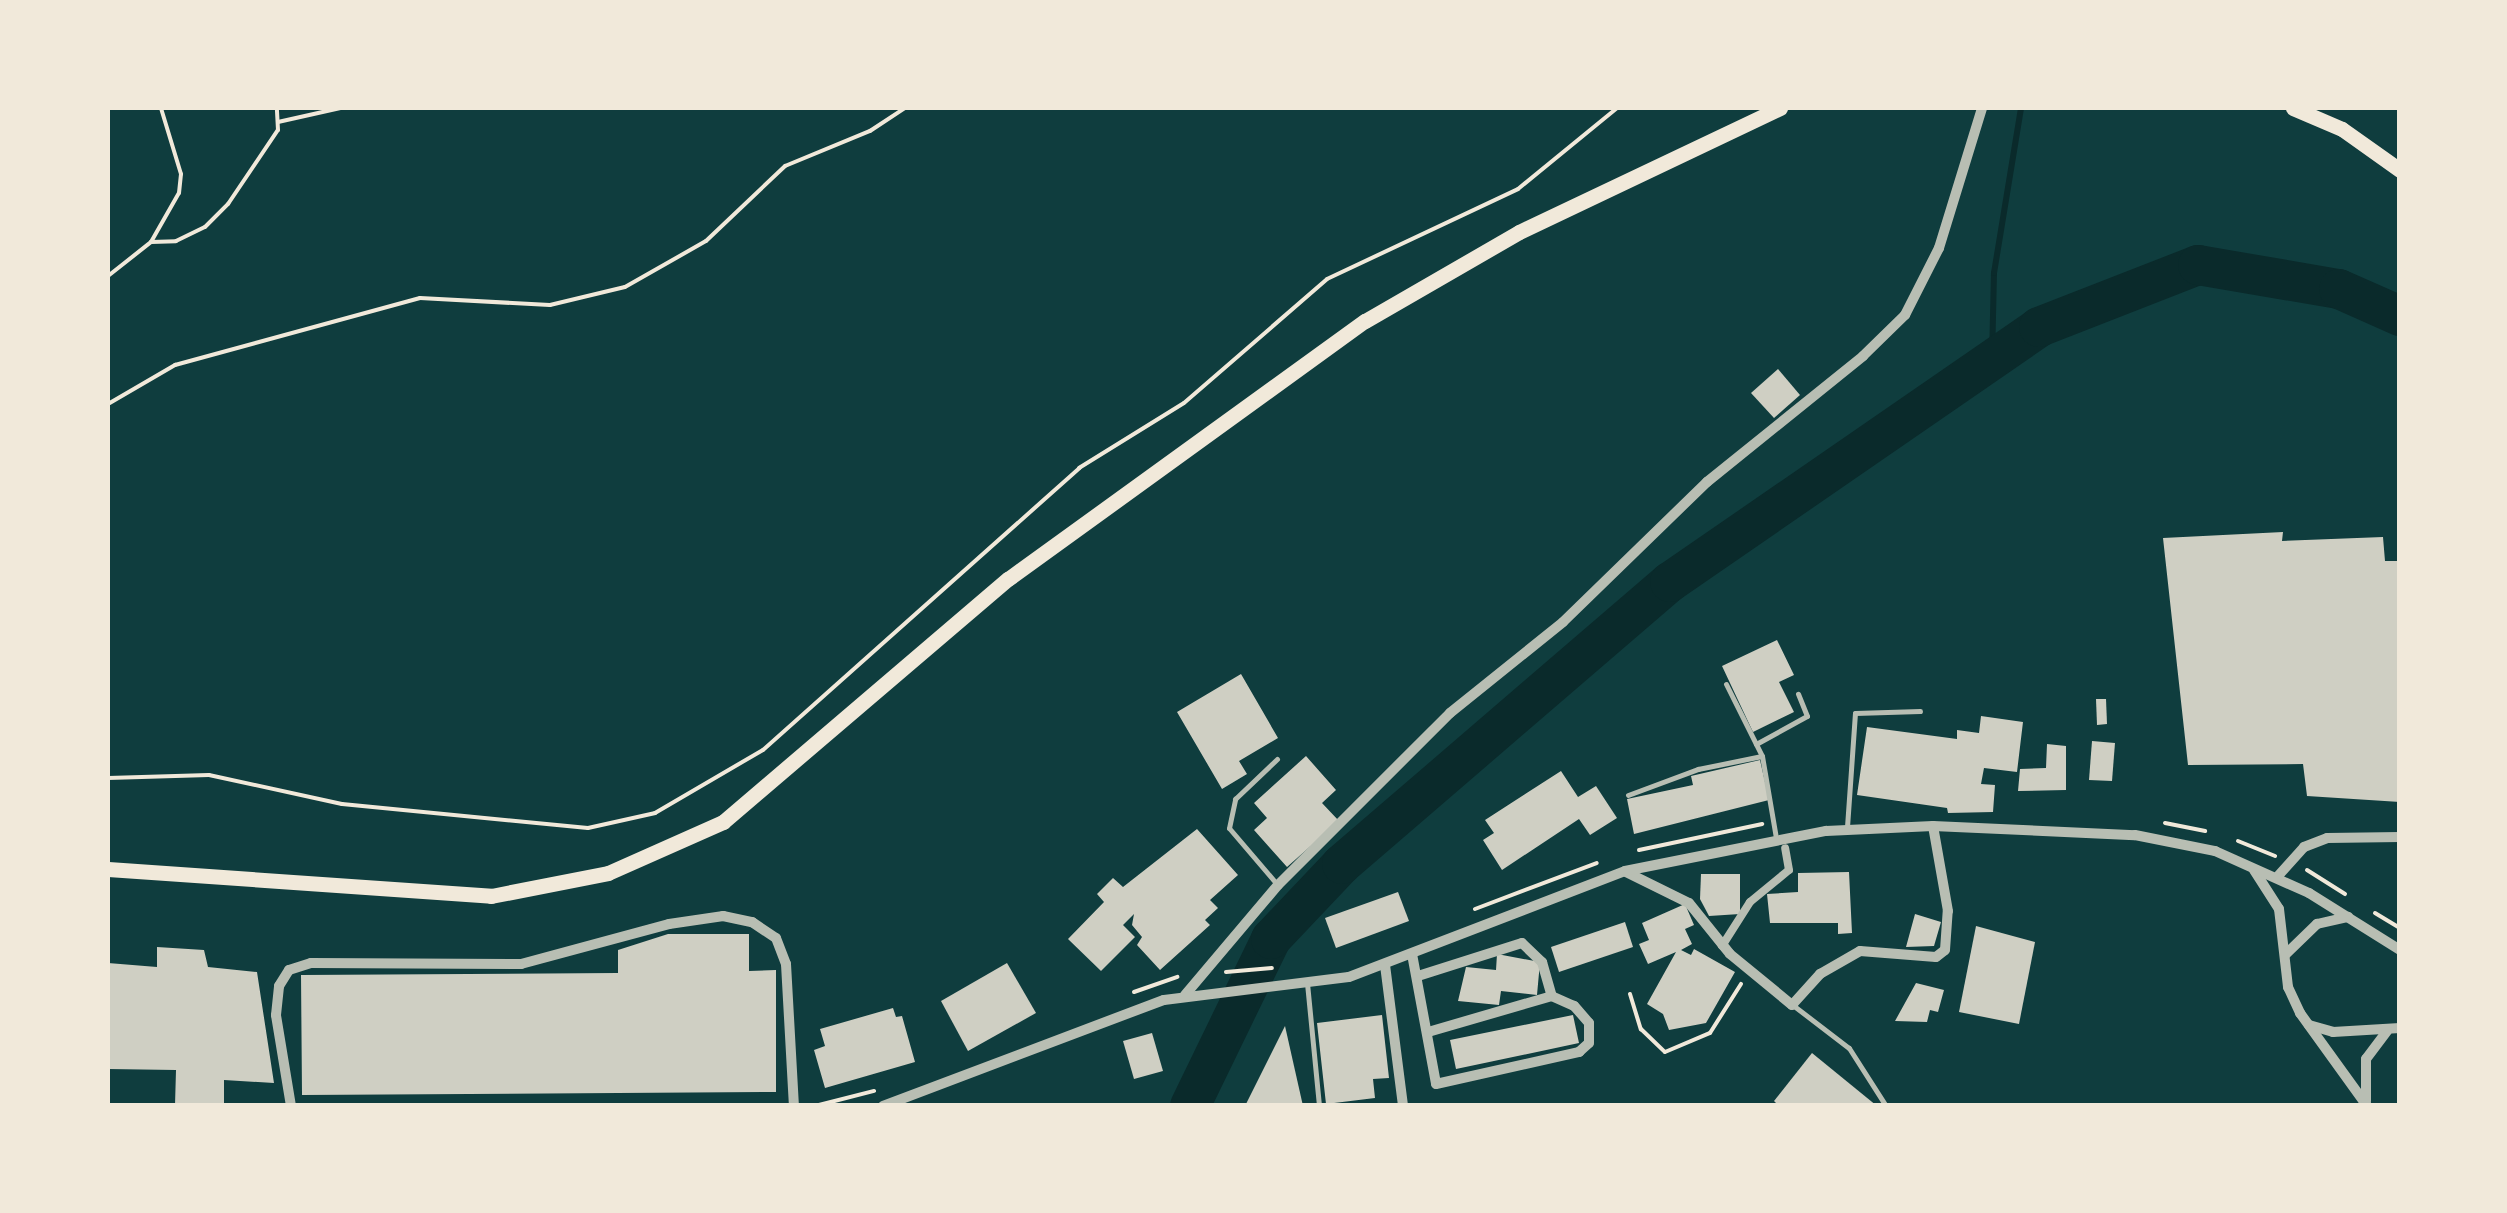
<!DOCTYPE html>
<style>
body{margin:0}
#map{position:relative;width:2507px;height:1213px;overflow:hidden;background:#0f3d3e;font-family:"PT Sans",sans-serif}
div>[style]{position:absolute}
.stream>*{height:6px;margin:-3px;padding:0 3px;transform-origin:3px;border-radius:3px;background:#0a2a2b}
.river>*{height:40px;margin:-20px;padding:0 20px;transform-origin:20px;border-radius:20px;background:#0a2a2b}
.building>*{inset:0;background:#cfcfc3}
.path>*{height:4px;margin:-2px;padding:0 2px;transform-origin:2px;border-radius:2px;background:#f1e9da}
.service>*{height:5px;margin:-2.5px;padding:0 2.5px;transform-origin:2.5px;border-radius:2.5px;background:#b8beb3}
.pedestrian>*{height:8px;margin:-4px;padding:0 4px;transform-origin:4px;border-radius:4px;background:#b8beb3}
.minor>*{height:10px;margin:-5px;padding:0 5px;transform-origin:5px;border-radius:5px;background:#b8beb3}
.secondary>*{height:15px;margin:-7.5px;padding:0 7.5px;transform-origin:7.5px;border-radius:7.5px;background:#f1e9da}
span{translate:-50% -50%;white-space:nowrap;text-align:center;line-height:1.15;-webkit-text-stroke:10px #f1e9da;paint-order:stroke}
.frame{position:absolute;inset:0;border:110px solid #f1e9da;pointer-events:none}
</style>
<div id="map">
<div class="stream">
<div style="left:1992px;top:360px;width:87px;rotate:-88.7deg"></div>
<div style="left:1994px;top:273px;width:167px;rotate:-80.7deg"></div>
</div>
<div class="river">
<div style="left:1190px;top:1106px;width:186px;rotate:-64.1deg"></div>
<div style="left:1271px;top:939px;width:103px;rotate:-46.6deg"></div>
<div style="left:1342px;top:864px;width:433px;rotate:-40.7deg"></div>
<div style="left:1670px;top:582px;width:449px;rotate:-34.6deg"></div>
<div style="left:2039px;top:327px;width:171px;rotate:-21.3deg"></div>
<div style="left:2198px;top:265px;width:143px;rotate:9.7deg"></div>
<div style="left:2339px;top:289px;width:67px;rotate:23.9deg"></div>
</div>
<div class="building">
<div style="clip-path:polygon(1778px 369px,1800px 395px,1774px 418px,1751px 393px)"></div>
<div style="clip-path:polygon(2283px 532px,2282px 541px,2383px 537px,2385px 561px,2400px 561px,2400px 802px,2307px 796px,2303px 764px,2188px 765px,2163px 538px)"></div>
<div style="clip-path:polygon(1777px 640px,1794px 675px,1779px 682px,1794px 712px,1753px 732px,1722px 666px)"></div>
<div style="clip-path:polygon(1241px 674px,1278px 738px,1239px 761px,1247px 774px,1222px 789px,1177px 712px)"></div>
<div style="clip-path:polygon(2096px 699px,2106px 699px,2107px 724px,2097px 725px)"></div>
<div style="clip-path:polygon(1981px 716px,2023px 722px,2017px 772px,1984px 768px,1981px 784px,1995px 785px,1993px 812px,1948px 813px,1947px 808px,1857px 795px,1867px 727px,1957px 739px,1957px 730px,1979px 733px)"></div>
<div style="clip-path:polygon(2092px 741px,2115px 743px,2112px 781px,2089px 780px)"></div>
<div style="clip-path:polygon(2047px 744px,2066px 746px,2066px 790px,2018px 791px,2020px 769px,2046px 768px)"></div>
<div style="clip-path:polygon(1306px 756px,1336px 790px,1322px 803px,1339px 821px,1287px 867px,1254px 830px,1267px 818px,1254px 803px)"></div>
<div style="clip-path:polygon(1760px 760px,1769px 800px,1634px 834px,1627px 799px,1693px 785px,1691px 776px)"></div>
<div style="clip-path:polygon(1561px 771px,1578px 797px,1596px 786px,1617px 818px,1590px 835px,1579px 819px,1502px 870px,1483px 840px,1494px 833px,1485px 820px)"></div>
<div style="clip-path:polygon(1197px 829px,1238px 875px,1210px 900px,1218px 908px,1205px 920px,1210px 925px,1160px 970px,1137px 945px,1142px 937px,1132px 925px,1134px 914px,1123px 925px,1135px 937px,1101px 971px,1068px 939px,1104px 902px,1097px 894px,1113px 878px,1123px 887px)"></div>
<div style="clip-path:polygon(1849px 872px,1852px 933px,1838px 934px,1838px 923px,1770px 923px,1767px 894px,1798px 892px,1798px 873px)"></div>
<div style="clip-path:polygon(1701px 874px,1740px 874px,1740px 914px,1709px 916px,1700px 899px)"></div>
<div style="clip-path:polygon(1398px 892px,1409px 921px,1336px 948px,1325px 918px)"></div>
<div style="clip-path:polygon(1685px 904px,1694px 925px,1685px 929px,1692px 944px,1681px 950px,1691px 955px,1694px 949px,1735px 972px,1706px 1023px,1669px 1030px,1663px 1014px,1647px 1004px,1676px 952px,1648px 964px,1639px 944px,1649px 940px,1642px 923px)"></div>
<div style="clip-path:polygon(1915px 914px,1941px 922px,1934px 946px,1906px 947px)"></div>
<div style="clip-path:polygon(1625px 922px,1633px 947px,1559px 972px,1551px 947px)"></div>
<div style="clip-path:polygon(1976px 926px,2035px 942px,2019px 1024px,1959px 1012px)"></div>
<div style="clip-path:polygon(668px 934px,749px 934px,749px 971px,776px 970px,776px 1092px,302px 1095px,301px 975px,618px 973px,618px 950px)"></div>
<div style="clip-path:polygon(157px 947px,204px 950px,208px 967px,257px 972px,274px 1083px,224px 1080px,224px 1106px,175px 1105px,176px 1070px,108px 1069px,108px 963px,157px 967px)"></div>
<div style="clip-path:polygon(1497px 954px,1540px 962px,1537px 995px,1501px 991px,1499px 1005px,1458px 1001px,1466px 967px,1496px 970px)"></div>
<div style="clip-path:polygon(1007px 963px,1036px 1013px,968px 1051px,941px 1001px)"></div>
<div style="clip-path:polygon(1916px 983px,1944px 990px,1938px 1012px,1930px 1010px,1927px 1022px,1895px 1021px)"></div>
<div style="clip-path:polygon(893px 1008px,896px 1017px,902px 1016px,915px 1062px,825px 1088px,814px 1050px,825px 1046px,820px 1029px)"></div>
<div style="clip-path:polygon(1382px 1015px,1389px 1078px,1373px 1079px,1375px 1098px,1326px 1104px,1317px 1023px)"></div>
<div style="clip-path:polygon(1573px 1015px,1579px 1043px,1456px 1069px,1450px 1040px)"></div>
<div style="clip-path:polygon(1285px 1026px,1303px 1106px,1245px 1106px)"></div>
<div style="clip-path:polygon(1152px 1033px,1163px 1071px,1134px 1079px,1123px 1041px)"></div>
<div style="clip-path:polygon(1812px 1053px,1877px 1106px,1779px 1106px,1774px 1101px)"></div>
</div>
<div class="path">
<div style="left:278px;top:122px;width:64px;rotate:-12.7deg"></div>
<div style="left:151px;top:242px;width:25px;rotate:-2deg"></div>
<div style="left:176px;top:241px;width:32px;rotate:-26deg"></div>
<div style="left:205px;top:227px;width:33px;rotate:-45deg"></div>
<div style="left:228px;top:204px;width:89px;rotate:-56deg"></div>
<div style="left:278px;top:130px;width:22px;rotate:-93deg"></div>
<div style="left:108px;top:276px;width:55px;rotate:-38.3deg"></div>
<div style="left:151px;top:242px;width:56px;rotate:-60.3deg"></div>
<div style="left:179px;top:193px;width:19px;rotate:-84deg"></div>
<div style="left:181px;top:174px;width:69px;rotate:-106.9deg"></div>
<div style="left:108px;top:404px;width:78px;rotate:-30.2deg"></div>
<div style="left:175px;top:365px;width:254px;rotate:-15.3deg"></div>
<div style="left:420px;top:298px;width:130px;rotate:3.1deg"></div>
<div style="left:550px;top:305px;width:77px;rotate:-13.5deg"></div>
<div style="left:625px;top:287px;width:93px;rotate:-29.6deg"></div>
<div style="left:706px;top:241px;width:109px;rotate:-43.5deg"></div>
<div style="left:785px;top:166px;width:92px;rotate:-22.4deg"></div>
<div style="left:870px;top:131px;width:42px;rotate:-33.3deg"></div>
<div style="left:108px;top:778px;width:101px;rotate:-1.7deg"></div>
<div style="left:209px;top:775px;width:136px;rotate:12.3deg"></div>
<div style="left:342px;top:804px;width:247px;rotate:5.6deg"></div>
<div style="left:588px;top:828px;width:69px;rotate:-12.6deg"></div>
<div style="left:655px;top:813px;width:125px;rotate:-30.3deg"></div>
<div style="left:763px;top:750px;width:424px;rotate:-41.7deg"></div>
<div style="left:1079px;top:468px;width:123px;rotate:-31.8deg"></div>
<div style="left:1184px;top:403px;width:189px;rotate:-40.9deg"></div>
<div style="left:1327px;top:279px;width:211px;rotate:-25.2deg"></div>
<div style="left:1518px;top:189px;width:128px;rotate:-39.3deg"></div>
<div style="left:2165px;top:823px;width:41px;rotate:11.3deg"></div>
<div style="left:2238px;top:841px;width:40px;rotate:22deg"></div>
<div style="left:1639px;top:850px;width:126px;rotate:-11.9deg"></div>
<div style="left:2307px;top:870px;width:45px;rotate:32.3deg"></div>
<div style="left:1475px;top:909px;width:130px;rotate:-20.7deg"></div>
<div style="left:2375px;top:913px;width:29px;rotate:31deg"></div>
<div style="left:1226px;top:972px;width:46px;rotate:-5deg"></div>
<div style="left:1134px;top:992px;width:46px;rotate:-19.2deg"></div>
<div style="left:1630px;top:994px;width:37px;rotate:73deg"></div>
<div style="left:1641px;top:1029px;width:33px;rotate:44deg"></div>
<div style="left:1665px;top:1052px;width:49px;rotate:-22.9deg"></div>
<div style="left:1710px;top:1033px;width:58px;rotate:-57.7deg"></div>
<div style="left:815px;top:1106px;width:61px;rotate:-14.3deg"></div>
</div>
<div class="service">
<div style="left:1726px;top:684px;width:80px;rotate:63.4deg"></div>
<div style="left:1756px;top:744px;width:58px;rotate:-28.8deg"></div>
<div style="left:1807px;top:716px;width:24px;rotate:-112deg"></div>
<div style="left:1628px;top:795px;width:75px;rotate:-20.4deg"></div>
<div style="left:1698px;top:769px;width:65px;rotate:-11.5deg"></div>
<div style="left:1762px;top:756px;width:83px;rotate:80.3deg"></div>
<div style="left:1847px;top:827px;width:114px;rotate:-86deg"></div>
<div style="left:1855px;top:713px;width:65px;rotate:-1.8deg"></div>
<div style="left:1276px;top:883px;width:72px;rotate:-130.5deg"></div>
<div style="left:1229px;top:828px;width:30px;rotate:-78deg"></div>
<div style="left:1235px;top:799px;width:58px;rotate:-43.6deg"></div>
<div style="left:1307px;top:983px;width:124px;rotate:84.4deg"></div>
<div style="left:1794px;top:1006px;width:69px;rotate:37.4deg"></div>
<div style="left:1849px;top:1048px;width:69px;rotate:57.5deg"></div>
</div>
<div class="pedestrian">
<div style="left:1722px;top:946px;width:52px;rotate:-57.5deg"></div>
<div style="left:1750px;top:902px;width:50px;rotate:-39.4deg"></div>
<div style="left:1789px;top:870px;width:22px;rotate:-100deg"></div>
</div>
<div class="minor">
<div style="left:2254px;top:870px;width:46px;rotate:57.3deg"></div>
<div style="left:2279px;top:909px;width:79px;rotate:83.4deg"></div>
<div style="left:2288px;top:987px;width:29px;rotate:65deg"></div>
<div style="left:2300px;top:1013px;width:115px;rotate:54.2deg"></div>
<div style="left:1626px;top:872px;width:70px;rotate:26.2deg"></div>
<div style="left:1689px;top:903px;width:65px;rotate:51.2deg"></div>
<div style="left:1730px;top:954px;width:80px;rotate:39.4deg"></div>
<div style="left:1792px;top:1005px;width:42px;rotate:-47.9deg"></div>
<div style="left:1820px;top:974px;width:46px;rotate:-29.9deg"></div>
<div style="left:1860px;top:951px;width:76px;rotate:4.5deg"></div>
<div style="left:1936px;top:957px;width:11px;rotate:-38deg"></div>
<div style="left:1945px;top:950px;width:39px;rotate:-86deg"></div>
<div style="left:1948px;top:911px;width:86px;rotate:-100deg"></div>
<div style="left:2278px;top:876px;width:39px;rotate:-48deg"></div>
<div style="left:2304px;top:847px;width:25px;rotate:-21deg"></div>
<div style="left:2327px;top:838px;width:73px;rotate:-0.8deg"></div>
<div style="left:1412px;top:954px;width:132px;rotate:79.5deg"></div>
<div style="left:1436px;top:1084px;width:147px;rotate:-12.6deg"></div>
<div style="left:1579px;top:1052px;width:13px;rotate:-42deg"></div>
<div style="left:1589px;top:1043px;width:20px;rotate:-90deg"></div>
<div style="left:1589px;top:1023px;width:23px;rotate:-131deg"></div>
<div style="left:1574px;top:1006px;width:24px;rotate:-156deg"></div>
<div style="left:1552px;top:996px;width:129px;rotate:163.8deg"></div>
<div style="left:2285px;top:955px;width:45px;rotate:-44.1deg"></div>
<div style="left:2317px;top:924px;width:32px;rotate:-13deg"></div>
<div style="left:1385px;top:965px;width:142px;rotate:82.7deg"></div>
<div style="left:1418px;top:976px;width:109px;rotate:-17.6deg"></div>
<div style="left:1522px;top:943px;width:28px;rotate:44deg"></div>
<div style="left:1542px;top:962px;width:35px;rotate:74deg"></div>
<div style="left:1185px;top:995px;width:144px;rotate:-49.8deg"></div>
<div style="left:1278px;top:885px;width:243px;rotate:-45deg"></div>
<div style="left:1450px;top:713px;width:145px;rotate:-38.8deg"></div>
<div style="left:1563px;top:622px;width:201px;rotate:-44.2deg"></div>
<div style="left:1707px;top:482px;width:201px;rotate:-38.9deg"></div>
<div style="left:1863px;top:356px;width:59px;rotate:-44.3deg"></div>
<div style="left:1905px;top:315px;width:75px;rotate:-63.1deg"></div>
<div style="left:1939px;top:248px;width:146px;rotate:-72.9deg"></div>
<div style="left:2309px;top:1025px;width:25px;rotate:16deg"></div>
<div style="left:2333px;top:1032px;width:67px;rotate:-3.4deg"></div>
<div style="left:2366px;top:1101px;width:42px;rotate:-90deg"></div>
<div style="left:2366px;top:1059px;width:35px;rotate:-53deg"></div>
<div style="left:291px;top:1106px;width:92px;rotate:-99.4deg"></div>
<div style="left:276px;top:1015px;width:29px;rotate:-84deg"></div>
<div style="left:279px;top:986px;width:19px;rotate:-58deg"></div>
<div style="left:289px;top:970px;width:23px;rotate:-18deg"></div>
<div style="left:311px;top:963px;width:210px;rotate:0.3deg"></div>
<div style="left:521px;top:964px;width:153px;rotate:-15.1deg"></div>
<div style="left:669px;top:924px;width:55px;rotate:-8.4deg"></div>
<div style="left:723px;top:916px;width:30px;rotate:12deg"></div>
<div style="left:752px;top:922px;width:29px;rotate:34deg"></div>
<div style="left:776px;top:938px;width:28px;rotate:69deg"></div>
<div style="left:786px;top:964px;width:142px;rotate:86.8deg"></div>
<div style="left:883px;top:1106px;width:300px;rotate:-20.7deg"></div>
<div style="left:1164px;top:1000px;width:186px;rotate:-7.1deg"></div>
<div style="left:1349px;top:977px;width:296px;rotate:-21deg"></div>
<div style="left:1625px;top:871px;width:205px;rotate:-11.3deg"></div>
<div style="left:1826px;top:831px;width:107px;rotate:-2.7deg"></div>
<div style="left:1933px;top:826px;width:202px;rotate:2.6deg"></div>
<div style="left:2135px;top:835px;width:82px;rotate:11.3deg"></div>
<div style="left:2215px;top:851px;width:103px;rotate:24.1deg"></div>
<div style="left:2309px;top:893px;width:107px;rotate:32.1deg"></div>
</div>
<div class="secondary">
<div style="left:2293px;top:108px;width:53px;rotate:23.2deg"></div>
<div style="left:2342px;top:129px;width:71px;rotate:35.3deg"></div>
<div style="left:108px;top:869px;width:384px;rotate:4deg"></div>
<div style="left:491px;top:896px;width:119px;rotate:-11.1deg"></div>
<div style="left:608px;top:873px;width:126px;rotate:-23.9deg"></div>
<div style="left:723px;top:822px;width:375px;rotate:-40.5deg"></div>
<div style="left:1008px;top:579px;width:440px;rotate:-35.9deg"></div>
<div style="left:1365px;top:321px;width:178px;rotate:-30deg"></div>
<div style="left:1519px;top:232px;width:289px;rotate:-25.4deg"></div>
</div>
<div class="frame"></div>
</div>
